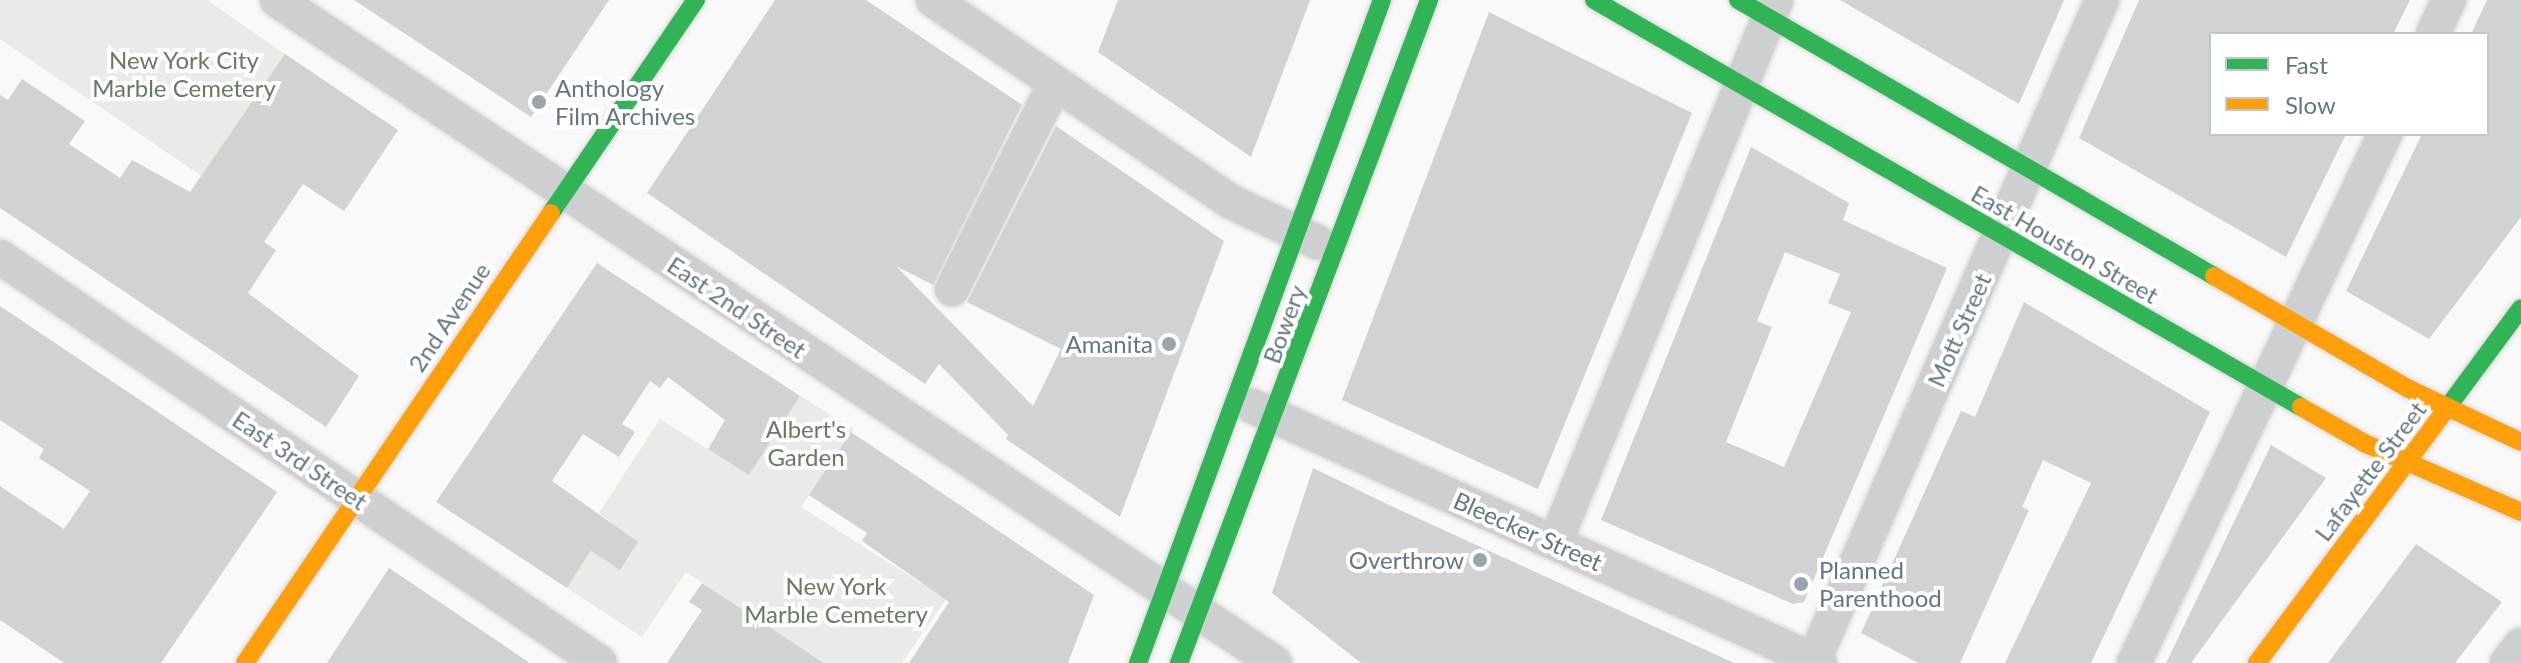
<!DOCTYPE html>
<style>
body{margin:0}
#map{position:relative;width:2521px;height:663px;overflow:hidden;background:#f9f9f9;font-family:Lato,sans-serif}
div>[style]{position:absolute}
.green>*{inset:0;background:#e8ebe6}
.building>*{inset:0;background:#d0d2d3}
.roads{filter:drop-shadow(0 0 2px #d5d6d7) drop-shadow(0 0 2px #d5d6d7)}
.street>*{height:34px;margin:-17px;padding:0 17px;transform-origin:17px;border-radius:17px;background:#cecfd0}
.fast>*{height:18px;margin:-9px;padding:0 9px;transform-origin:9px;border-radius:9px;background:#30b455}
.slow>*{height:18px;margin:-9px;padding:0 9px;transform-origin:9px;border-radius:9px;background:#ff9f0a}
.dots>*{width:22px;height:22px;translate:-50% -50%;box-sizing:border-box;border:4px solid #fff;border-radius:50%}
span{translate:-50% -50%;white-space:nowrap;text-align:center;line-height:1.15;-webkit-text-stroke:8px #fff;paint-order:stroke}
.park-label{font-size:24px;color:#687a64}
.poi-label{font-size:24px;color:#657683}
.left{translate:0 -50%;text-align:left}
.right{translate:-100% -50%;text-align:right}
.street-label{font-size:24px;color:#657683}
.legend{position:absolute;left:2209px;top:32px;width:280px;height:104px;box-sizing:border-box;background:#fff;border:2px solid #c1c8cd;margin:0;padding:10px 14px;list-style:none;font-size:24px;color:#657683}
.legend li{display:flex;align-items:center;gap:16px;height:40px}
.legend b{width:40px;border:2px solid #c1c8cd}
</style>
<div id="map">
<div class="green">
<div style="clip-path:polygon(0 0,207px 0,285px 54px,203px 177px,0 39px)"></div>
<div style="clip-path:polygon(800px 396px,854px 429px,801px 507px,946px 599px,902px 663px,825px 663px,686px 572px,642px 637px,567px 588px,611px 522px,599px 513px,660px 419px,749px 475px)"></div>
</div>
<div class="building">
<div style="clip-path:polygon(354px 0,609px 0,531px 117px)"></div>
<div style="clip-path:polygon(775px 0,866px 0,1022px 105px,933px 285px,896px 266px,1033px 406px,1061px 349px,967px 302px,1056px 126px,1224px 241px,1120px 517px,1006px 439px,1008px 435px,939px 364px,925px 384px,647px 193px)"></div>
<div style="clip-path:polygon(1118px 0,1310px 0,1251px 157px,1098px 52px)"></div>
<div style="clip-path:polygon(1840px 0,2064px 0,2019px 104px)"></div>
<div style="clip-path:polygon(2139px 0,2410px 0,2393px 34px,2211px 34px,2211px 134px,2346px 134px,2286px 257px,2079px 138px)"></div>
<div style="clip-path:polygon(2487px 0,2521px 0,2521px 217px,2429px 339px,2346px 291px,2422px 134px,2487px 134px,2487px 34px,2471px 34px)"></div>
<div style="clip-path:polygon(1489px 12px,1692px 113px,1538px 489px,1342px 400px)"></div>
<div style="clip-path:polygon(285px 54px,398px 130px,344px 211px,303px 184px,264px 242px,276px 250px,248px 293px,359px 376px,326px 427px,0 208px,0 95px,8px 100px,22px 79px,85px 121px,69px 144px,120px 178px,132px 160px,190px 192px)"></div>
<div style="clip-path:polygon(evenodd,1751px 147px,1849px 203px,1843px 220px,1947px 268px,1804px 602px,1793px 604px,1601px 520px,1751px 147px,1785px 252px,1840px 274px,1828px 303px,1851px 312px,1784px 467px,1726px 442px,1772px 327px,1757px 321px,1785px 252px)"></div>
<div style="clip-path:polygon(597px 263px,800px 396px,749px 475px,708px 449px,725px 420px,668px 377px,660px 388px,650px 381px,622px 424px,635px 432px,619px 457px,583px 434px,552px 481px,638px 542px,620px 570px,591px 551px,567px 588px,436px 502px)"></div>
<div style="clip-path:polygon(2024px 302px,2210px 412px,2091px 663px,2005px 663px,2091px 483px,2043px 460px,2022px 507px,2029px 510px,1960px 663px,1918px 663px,1861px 633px,1961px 411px,1975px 417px)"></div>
<div style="clip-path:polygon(0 306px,277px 492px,161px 663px,64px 663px,0 620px,0 486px,64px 529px,90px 491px,39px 458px,44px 449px,0 420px)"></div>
<div style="clip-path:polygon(851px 432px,1094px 595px,1068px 663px,909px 663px,949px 602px,862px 541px,867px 533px,809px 495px)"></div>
<div style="clip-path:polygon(2271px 445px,2326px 478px,2191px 663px,2166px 663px)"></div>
<div style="clip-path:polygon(1313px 468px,1389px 505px,1734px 663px,1361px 663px,1272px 593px)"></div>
<div style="clip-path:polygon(2416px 544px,2502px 602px,2455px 663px,2328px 663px)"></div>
<div style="clip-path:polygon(389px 568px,530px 663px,327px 663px)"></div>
<div style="clip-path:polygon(702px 583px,762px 622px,824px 663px,667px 663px,702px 610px,689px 602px)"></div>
</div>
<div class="roads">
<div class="street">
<div style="left:277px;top:0;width:1198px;rotate:33.6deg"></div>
<div style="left:933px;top:0;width:360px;rotate:34.1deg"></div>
<div style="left:1231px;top:202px;width:95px;rotate:24.9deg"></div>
<div style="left:2433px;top:34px;width:38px;rotate:-65deg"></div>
<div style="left:0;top:257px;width:724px;rotate:34.08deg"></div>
<div style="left:952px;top:289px;width:230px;rotate:-63.4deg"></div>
<div style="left:1252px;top:406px;width:623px;rotate:24.35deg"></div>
<div style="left:1555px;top:543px;width:586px;rotate:-67.85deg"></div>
<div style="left:1814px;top:660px;width:720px;rotate:-66.43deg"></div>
<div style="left:2134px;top:663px;width:586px;rotate:-64.62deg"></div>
<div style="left:2507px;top:663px;width:23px;rotate:-52deg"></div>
</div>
<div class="fast">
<div style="left:1594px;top:0;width:816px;rotate:29.93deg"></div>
<div style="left:1738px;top:0;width:550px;rotate:30.11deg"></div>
<div style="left:551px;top:213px;width:258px;rotate:-55.8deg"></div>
<div style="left:2447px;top:408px;width:124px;rotate:-53.5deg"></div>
<div style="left:1138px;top:663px;width:706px;rotate:-69.8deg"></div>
<div style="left:1179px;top:663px;width:709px;rotate:-69.34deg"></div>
</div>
<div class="slow">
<div style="left:2214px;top:276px;width:223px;rotate:30.1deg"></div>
<div style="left:2407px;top:388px;width:126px;rotate:25.3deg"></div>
<div style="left:2301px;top:407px;width:73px;rotate:29.7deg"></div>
<div style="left:2364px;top:443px;width:171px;rotate:23.7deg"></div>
<div style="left:245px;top:663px;width:544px;rotate:-55.78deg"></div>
<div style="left:2257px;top:663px;width:318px;rotate:-53.3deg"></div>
</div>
</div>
<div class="dots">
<div style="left:539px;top:102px;background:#99a4ac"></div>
<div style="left:1169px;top:344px;background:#99a4ac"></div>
<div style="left:1480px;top:560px;background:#99a4ac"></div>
<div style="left:1801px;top:584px;background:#99a4ac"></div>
</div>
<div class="park-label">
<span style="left:184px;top:74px">New York City<br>Marble Cemetery</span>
<span style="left:806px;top:443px">Albert's<br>Garden</span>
<span style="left:836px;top:600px">New York<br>Marble Cemetery</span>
</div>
<div class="poi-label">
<span class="left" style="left:555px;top:102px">Anthology<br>Film Archives</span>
<span class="right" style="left:1153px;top:344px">Amanita</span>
<span class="right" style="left:1464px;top:560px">Overthrow</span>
<span class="left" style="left:1819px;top:584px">Planned<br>Parenthood</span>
</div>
<div class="street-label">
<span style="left:2065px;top:244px;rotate:30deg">East Houston Street</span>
<span style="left:737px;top:307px;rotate:34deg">East 2nd Street</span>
<span style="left:449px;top:317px;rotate:-56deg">2nd Avenue</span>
<span style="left:1284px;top:324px;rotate:-70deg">Bowery</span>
<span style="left:1959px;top:330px;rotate:-66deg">Mott Street</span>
<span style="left:300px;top:460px;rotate:34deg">East 3rd Street</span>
<span style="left:2370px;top:471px;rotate:-53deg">Lafayette Street</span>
<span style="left:1528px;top:531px;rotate:24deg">Bleecker Street</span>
</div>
<ul class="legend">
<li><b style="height:10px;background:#30b455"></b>Fast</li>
<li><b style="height:10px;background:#ff9f0a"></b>Slow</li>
</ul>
</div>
